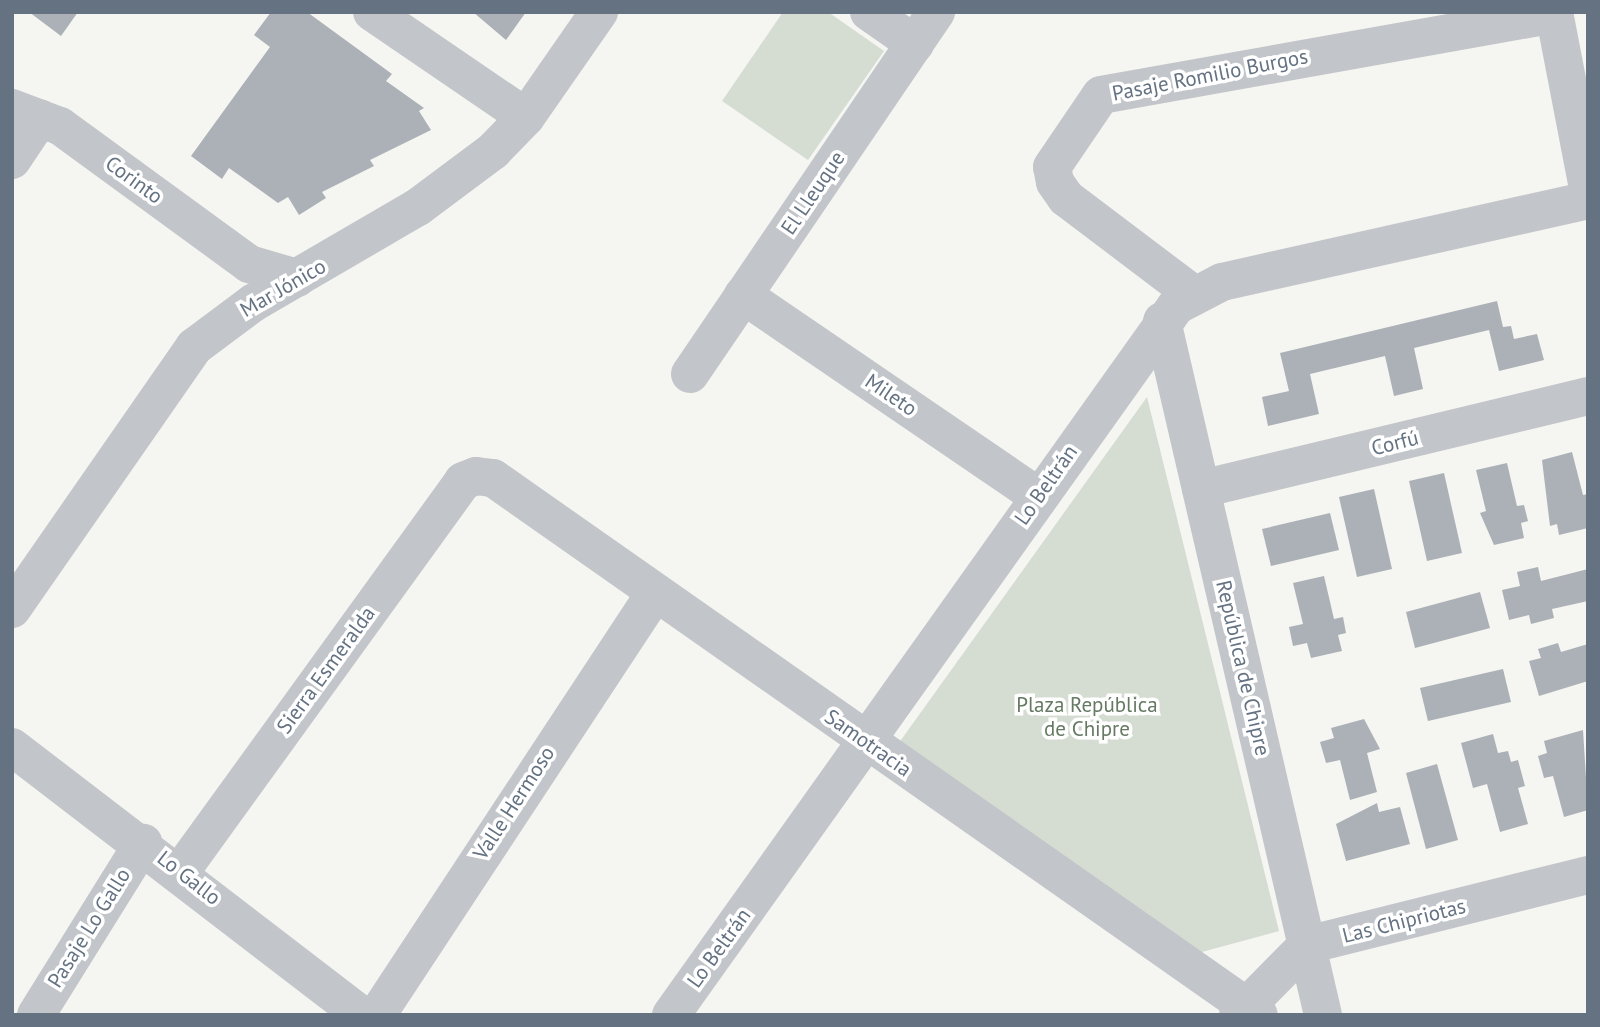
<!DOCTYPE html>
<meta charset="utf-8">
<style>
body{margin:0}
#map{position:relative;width:1600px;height:1027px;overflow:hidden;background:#f5f5f1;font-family:"PT Sans",sans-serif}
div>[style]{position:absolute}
.green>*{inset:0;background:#d5dcd2}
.building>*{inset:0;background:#abb1b7}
.minor>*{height:38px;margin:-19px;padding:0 19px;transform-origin:19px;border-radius:19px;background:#c2c5c9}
span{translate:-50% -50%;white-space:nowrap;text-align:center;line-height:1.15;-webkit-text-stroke:7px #fff;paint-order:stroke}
.street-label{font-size:21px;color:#647282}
.park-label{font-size:21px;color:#657963}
.frame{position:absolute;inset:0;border:14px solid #647282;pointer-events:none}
</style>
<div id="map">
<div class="green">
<div style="clip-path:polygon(783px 12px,828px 12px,884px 51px,808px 160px,722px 101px)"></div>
<div style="clip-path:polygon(1147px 397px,1279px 931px,1187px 956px,896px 747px)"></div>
</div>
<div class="building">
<div style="clip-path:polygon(29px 12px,78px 12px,61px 36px)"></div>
<div style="clip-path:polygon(271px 12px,307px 12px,392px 74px,386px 81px,424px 108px,419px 111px,431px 130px,370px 160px,374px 166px,322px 192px,326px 198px,299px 215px,288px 197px,278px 203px,229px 168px,222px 179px,191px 156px,270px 47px,254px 35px)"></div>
<div style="clip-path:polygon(473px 12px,526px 12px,506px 40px)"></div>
<div style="clip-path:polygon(1497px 301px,1503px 327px,1511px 326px,1514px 339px,1537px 334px,1544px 360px,1499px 371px,1489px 330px,1414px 348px,1423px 389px,1394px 396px,1385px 356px,1310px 374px,1319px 414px,1268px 426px,1262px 397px,1289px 391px,1280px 353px)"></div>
<div style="clip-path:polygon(1572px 452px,1583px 495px,1588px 494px,1588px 528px,1559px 535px,1557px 524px,1550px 526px,1542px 460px)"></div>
<div style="clip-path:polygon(1507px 463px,1517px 506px,1524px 505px,1528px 521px,1521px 523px,1524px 538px,1494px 545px,1480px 513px,1486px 511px,1476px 470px)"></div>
<div style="clip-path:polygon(1444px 473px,1462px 553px,1427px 561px,1409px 481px)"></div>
<div style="clip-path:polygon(1374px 489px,1392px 569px,1357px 577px,1339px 497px)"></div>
<div style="clip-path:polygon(1330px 513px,1339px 550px,1271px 566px,1262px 529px)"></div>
<div style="clip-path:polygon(1538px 567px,1541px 581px,1588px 569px,1588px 601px,1552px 609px,1554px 618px,1531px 624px,1529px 615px,1509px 620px,1502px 590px,1520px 586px,1517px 572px)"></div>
<div style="clip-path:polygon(1324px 576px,1334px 619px,1343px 617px,1346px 633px,1338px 635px,1342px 651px,1311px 658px,1307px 643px,1293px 646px,1289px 627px,1303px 624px,1293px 583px)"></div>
<div style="clip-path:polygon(1480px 592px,1490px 628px,1415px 648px,1406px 612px)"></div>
<div style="clip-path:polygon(1558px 643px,1561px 652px,1588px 644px,1588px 681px,1539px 696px,1529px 661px,1541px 658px,1538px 649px)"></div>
<div style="clip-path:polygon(1503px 669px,1511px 702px,1428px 721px,1420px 688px)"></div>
<div style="clip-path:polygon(1364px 719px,1380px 749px,1367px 753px,1377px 792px,1350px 800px,1340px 760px,1326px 763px,1320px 742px,1334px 738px,1331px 728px)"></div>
<div style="clip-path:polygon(1583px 730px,1588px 810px,1564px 817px,1553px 776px,1544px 778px,1538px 756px,1547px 753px,1544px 741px)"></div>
<div style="clip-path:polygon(1493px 734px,1498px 753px,1508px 751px,1511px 762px,1518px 760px,1525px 786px,1518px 788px,1528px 824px,1500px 832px,1487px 784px,1473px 788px,1461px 743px)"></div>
<div style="clip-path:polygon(1437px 764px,1458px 840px,1426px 849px,1406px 773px)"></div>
<div style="clip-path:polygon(1377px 803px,1379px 812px,1400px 807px,1410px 844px,1346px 861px,1336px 824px)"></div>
</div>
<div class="minor">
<div style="left:372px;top:12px;width:186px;rotate:34.3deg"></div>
<div style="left:869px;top:12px;width:56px;rotate:34.8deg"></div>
<div style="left:1554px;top:12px;width:179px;rotate:79.1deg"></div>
<div style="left:12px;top:108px;width:51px;rotate:20.6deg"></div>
<div style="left:60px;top:126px;width:234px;rotate:36.1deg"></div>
<div style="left:249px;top:264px;width:50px;rotate:16.3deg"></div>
<div style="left:12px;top:160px;width:50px;rotate:-56.3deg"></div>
<div style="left:1193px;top:294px;width:159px;rotate:-142.9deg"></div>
<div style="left:1066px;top:198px;width:19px;rotate:-125deg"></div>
<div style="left:1055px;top:182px;width:15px;rotate:-101deg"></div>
<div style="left:1052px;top:167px;width:87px;rotate:-55.8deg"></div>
<div style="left:1101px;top:95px;width:460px;rotate:-10.1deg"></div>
<div style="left:743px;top:295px;width:357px;rotate:34.3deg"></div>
<div style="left:1162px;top:321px;width:712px;rotate:76.94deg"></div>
<div style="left:690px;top:374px;width:438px;rotate:-55.8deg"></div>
<div style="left:1201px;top:489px;width:398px;rotate:-13.5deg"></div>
<div style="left:12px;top:609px;width:319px;rotate:-55.2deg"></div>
<div style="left:194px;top:347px;width:74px;rotate:-36.7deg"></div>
<div style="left:253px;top:303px;width:191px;rotate:-30.2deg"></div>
<div style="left:418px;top:207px;width:94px;rotate:-36.7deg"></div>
<div style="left:493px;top:151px;width:47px;rotate:-45.9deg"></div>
<div style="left:526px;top:117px;width:128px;rotate:-55.2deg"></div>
<div style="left:12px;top:747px;width:440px;rotate:37.5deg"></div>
<div style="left:181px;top:871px;width:481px;rotate:-54.1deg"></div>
<div style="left:463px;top:481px;width:14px;rotate:-21deg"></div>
<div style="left:476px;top:476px;width:17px;rotate:7deg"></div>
<div style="left:493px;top:478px;width:935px;rotate:35.03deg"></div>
<div style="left:36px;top:1015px;width:203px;rotate:-58.1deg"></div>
<div style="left:377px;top:1015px;width:505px;rotate:-56.62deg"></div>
<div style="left:671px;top:1015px;width:870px;rotate:-54.54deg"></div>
<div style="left:1176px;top:306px;width:52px;rotate:-27.6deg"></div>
<div style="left:1222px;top:282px;width:375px;rotate:-12.6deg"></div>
<div style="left:1238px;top:1015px;width:98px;rotate:-45.4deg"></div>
<div style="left:1307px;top:945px;width:290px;rotate:-14deg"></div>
</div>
<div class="street-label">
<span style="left:1210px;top:75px;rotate:-11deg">Pasaje Romilio Burgos</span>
<span style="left:134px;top:180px;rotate:36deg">Corinto</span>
<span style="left:813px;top:193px;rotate:-56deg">El Lleuque</span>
<span style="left:283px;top:288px;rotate:-30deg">Mar Jónico</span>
<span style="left:891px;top:395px;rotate:34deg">Mileto</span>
<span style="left:1395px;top:443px;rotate:-14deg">Corfú</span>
<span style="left:1046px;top:485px;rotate:-55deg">Lo Beltrán</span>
<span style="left:1243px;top:668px;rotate:77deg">República de Chipre</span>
<span style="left:326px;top:670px;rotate:-54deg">Sierra Esmeralda</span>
<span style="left:868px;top:743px;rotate:35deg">Samotracia</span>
<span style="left:514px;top:803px;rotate:-57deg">Valle Hermoso</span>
<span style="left:189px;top:878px;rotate:38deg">Lo Gallo</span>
<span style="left:1404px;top:921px;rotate:-14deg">Las Chipriotas</span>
<span style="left:89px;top:928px;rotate:-58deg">Pasaje Lo Gallo</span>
<span style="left:719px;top:948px;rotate:-54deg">Lo Beltrán</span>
</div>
<div class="park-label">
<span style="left:1087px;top:717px">Plaza República<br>de Chipre</span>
</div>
<div class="frame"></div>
</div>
